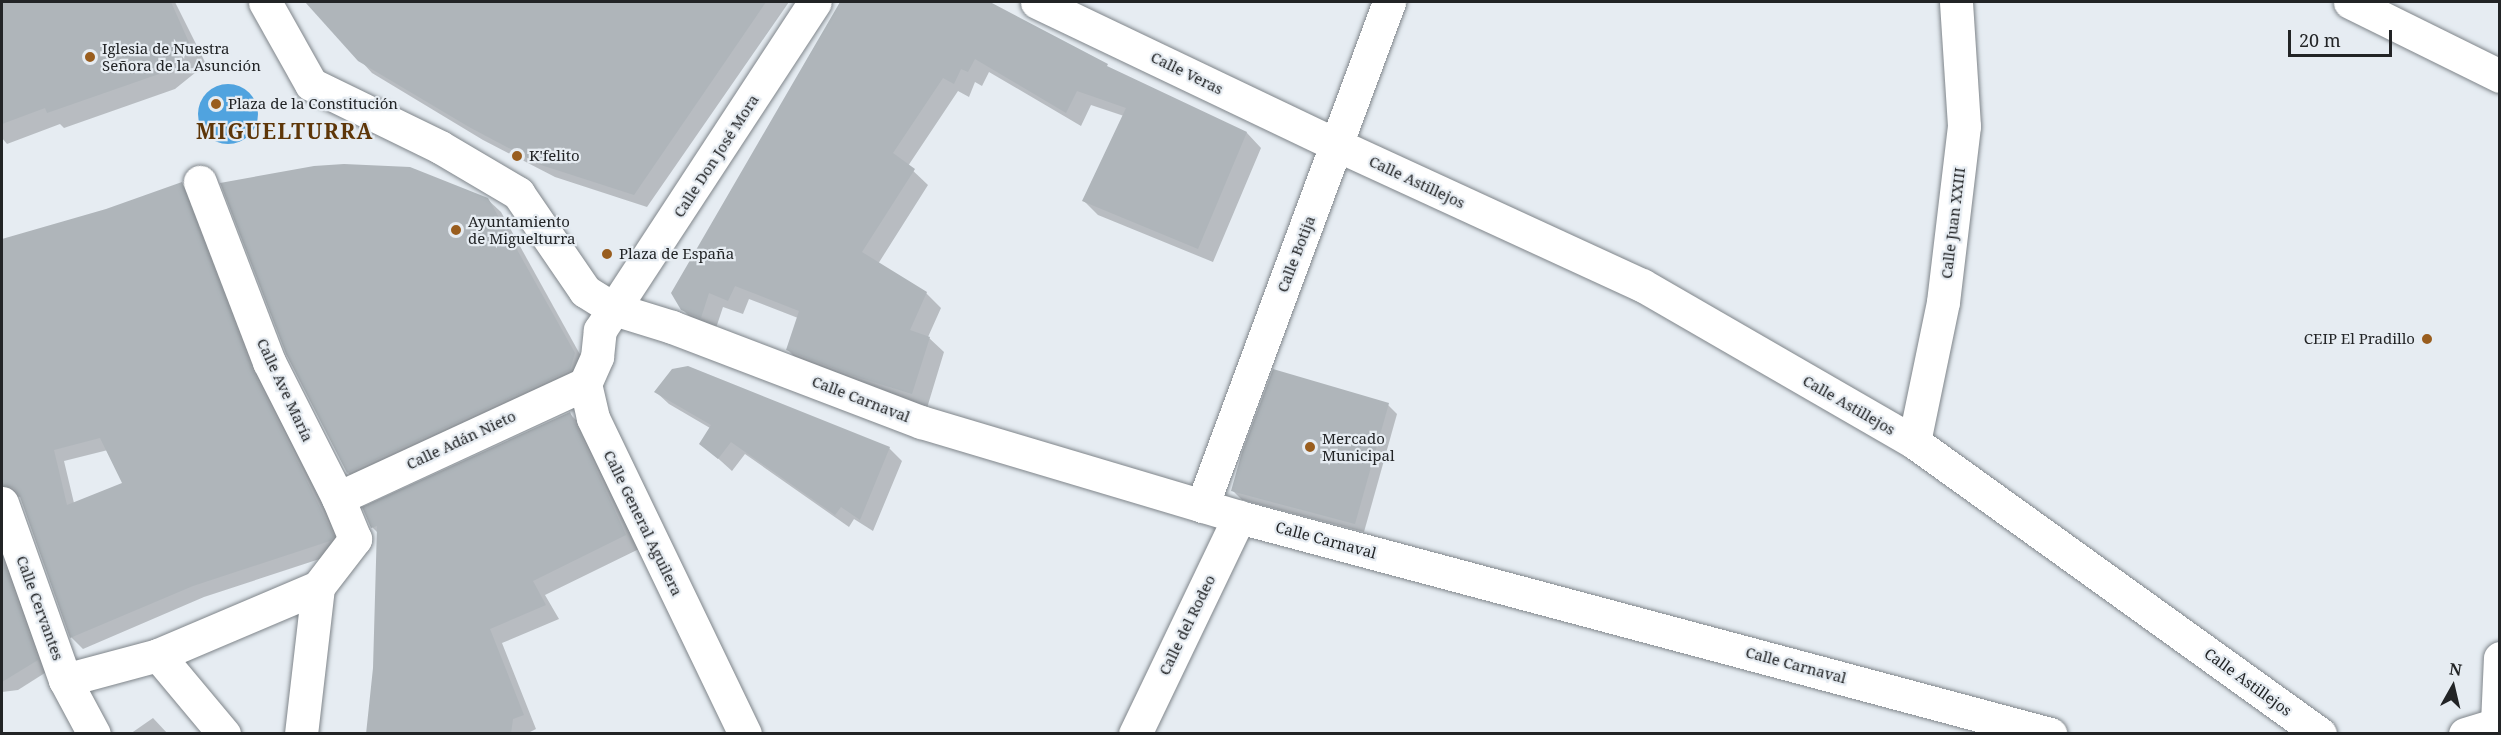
<!DOCTYPE html>
<meta charset="utf-8">
<style>
body{margin:0}
#map{position:relative;width:2501px;height:735px;overflow:hidden;background:#e6ecf2;font-family:"Noto Serif",serif}
div>[style]{position:absolute}
.water>*{inset:0;background:#50a3df}
.round{border-radius:50%}
.shadow>*{inset:0;background:#0003}
.building>*{inset:0;background:#afb5ba}
.roads{filter:drop-shadow(0 0 2px #7f858a) drop-shadow(0 0 2px #7f858a)}
.minor>*{height:33px;margin:-16.5px;padding:0 16.5px;transform-origin:16.5px;border-radius:16.5px;background:#fff}
.dots>*{width:16px;height:16px;translate:-50% -50%;box-sizing:border-box;border:3px solid #e6ecf2;border-radius:50%}
span{translate:-50% -50%;white-space:nowrap;text-align:center;line-height:1.15;-webkit-text-stroke:4.5px #e6ecf2;paint-order:stroke}
.poi-label{font-size:15px;color:#222426}
.left{translate:0 -50%;text-align:left}
.right{translate:-100% -50%;text-align:right}
.street-label{font-size:15px;color:#222426}
.district-label{font-size:21px;color:#5e3608;font-weight:700;letter-spacing:1.5px}
.frame{position:absolute;inset:0;border:3px solid #222426;pointer-events:none}
.north{position:absolute;left:2423px;top:657px;width:60px;height:60px;-webkit-text-stroke:4px #e6ecf2;paint-order:stroke;rotate:8deg;font-size:16px;font-weight:700;line-height:24px;text-align:center;color:#222426}
.north::after{content:'';display:block;margin:auto;width:21px;height:27px;background:#222426;clip-path:polygon(50% 0,100% 100%,50% 72%,0 100%)}
.scale{position:absolute;left:2288px;top:30px;width:104px;height:27px;box-sizing:border-box;border:3px solid #222426;border-top:0;padding-left:8px;font-size:18px;line-height:21px;white-space:nowrap;color:#222426;-webkit-text-stroke:4px #e6ecf2;paint-order:stroke}
</style>
<div id="map">
<div class="water">
<div class="round" style="left:198px;top:84px;width:60px;height:60px"></div>
</div>
<div class="shadow">
<div style="clip-path:polygon(2px 2px,175px 2px,206px 64px,175px 89px,64px 128px,60px 124px,7px 144px,2px 138px)"></div>
<div style="clip-path:polygon(307px 2px,574px 2px,590px 10px,594px 2px,789px 2px,647px 207px,555px 177px,483px 140px,372px 73px)"></div>
<div style="clip-path:polygon(842px 2px,988px 2px,1112px 71px,1247px 133px,1261px 148px,1213px 262px,1098px 215px,1084px 201px,1124px 116px,1091px 105px,1081px 126px,989px 72px,982px 86px,975px 82px,969px 97px,958px 91px,908px 166px,928px 185px,878px 264px,926px 293px,941px 308px,928px 337px,944px 352px,927px 408px,802px 365px,788px 350px,798px 318px,749px 299px,743px 314px,723px 307px,715px 331px,697px 324px,682px 309px,673px 293px)"></div>
<div style="clip-path:polygon(evenodd,181px 184px,193px 195px,263px 382px,344px 548px,341px 552px,204px 597px,83px 649px,71px 637px,21px 497px,8px 496px,2px 501px,2px 240px,107px 211px,181px 184px,108px 450px,124px 483px,74px 503px,64px 461px,108px 450px)"></div>
<div style="clip-path:polygon(487px 199px,501px 212px,587px 367px,361px 486px,348px 473px)"></div>
<div style="clip-path:polygon(656px 392px,889px 448px,902px 461px,873px 531px,854px 519px,849px 527px,745px 454px,732px 471px,701px 443px,710px 428px,669px 404px)"></div>
<div style="clip-path:polygon(1388px 405px,1397px 414px,1364px 532px,1242px 500px,1233px 491px)"></div>
<div style="clip-path:polygon(569px 413px,583px 427px,639px 549px,545px 595px,559px 619px,502px 643px,536px 729px,526px 734px,367px 734px,375px 668px,379px 534px,372px 527px)"></div>
<div style="clip-path:polygon(2px 539px,48px 671px,18px 690px,2px 692px)"></div>
<div style="clip-path:polygon(153px 718px,168px 734px,130px 734px)"></div>
</div>
<div class="building">
<div style="clip-path:polygon(2px 2px,171px 2px,191px 47px,159px 74px,47px 113px,45px 108px,2px 124px)"></div>
<div style="clip-path:polygon(305px 2px,766px 2px,634px 195px,541px 165px,469px 127px,358px 61px)"></div>
<div style="clip-path:polygon(840px 2px,990px 2px,1108px 64px,1107px 66px,1247px 132px,1198px 249px,1082px 201px,1126px 108px,1077px 91px,1066px 113px,975px 59px,968px 72px,961px 69px,954px 84px,943px 78px,893px 153px,915px 169px,862px 252px,927px 292px,910px 330px,930px 337px,912px 394px,854px 376px,786px 350px,799px 311px,735px 286px,728px 301px,709px 293px,701px 318px,681px 310px,671px 293px)"></div>
<div style="clip-path:polygon(344px 164px,410px 167px,488px 198px,575px 353px,570px 370px,347px 473px,286px 354px,220px 183px,314px 166px)"></div>
<div style="clip-path:polygon(evenodd,182px 182px,252px 369px,334px 536px,330px 541px,193px 586px,70px 638px,20px 497px,14px 488px,2px 485px,2px 239px,106px 209px,182px 182px,100px 438px,122px 483px,67px 505px,54px 450px,100px 438px)"></div>
<div style="clip-path:polygon(688px 366px,890px 447px,860px 520px,841px 507px,835px 515px,731px 442px,718px 459px,699px 444px,711px 425px,654px 392px,672px 369px)"></div>
<div style="clip-path:polygon(1273px 369px,1389px 403px,1355px 524px,1231px 491px,1242px 452px)"></div>
<div style="clip-path:polygon(570px 412px,626px 535px,533px 581px,546px 605px,490px 629px,524px 715px,513px 719px,511px 734px,366px 734px,373px 668px,377px 526px,371px 528px,362px 507px)"></div>
<div style="clip-path:polygon(2px 558px,38px 660px,2px 682px)"></div>
</div>
<div class="roads">
<div class="minor">
<div style="left:265px;top:2px;width:94px;rotate:60.7deg"></div>
<div style="left:311px;top:84px;width:144px;rotate:26deg"></div>
<div style="left:440px;top:147px;width:91px;rotate:30.5deg"></div>
<div style="left:518px;top:193px;width:119px;rotate:55.6deg"></div>
<div style="left:585px;top:291px;width:34px;rotate:32deg"></div>
<div style="left:614px;top:309px;width:61px;rotate:17.2deg"></div>
<div style="left:672px;top:327px;width:267px;rotate:20.9deg"></div>
<div style="left:921px;top:422px;width:332px;rotate:16.6deg"></div>
<div style="left:1239px;top:517px;width:840px;rotate:14.98deg"></div>
<div style="left:1037px;top:2px;width:332px;rotate:25.5deg"></div>
<div style="left:1337px;top:145px;width:336px;rotate:24.7deg"></div>
<div style="left:1642px;top:285px;width:314px;rotate:30deg"></div>
<div style="left:1914px;top:442px;width:500px;rotate:35.72deg"></div>
<div style="left:2350px;top:2px;width:167px;rotate:26.3deg"></div>
<div style="left:1914px;top:442px;width:143px;rotate:-78.3deg"></div>
<div style="left:1943px;top:302px;width:177px;rotate:-83.2deg"></div>
<div style="left:1964px;top:126px;width:124px;rotate:-93.7deg"></div>
<div style="left:338px;top:498px;width:272px;rotate:-24.8deg"></div>
<div style="left:2px;top:503px;width:188px;rotate:70.4deg"></div>
<div style="left:65px;top:680px;width:61px;rotate:61.8deg"></div>
<div style="left:1202px;top:506px;width:538px;rotate:-69.64deg"></div>
<div style="left:158px;top:655px;width:103px;rotate:50.1deg"></div>
<div style="left:65px;top:680px;width:96px;rotate:-15deg"></div>
<div style="left:158px;top:655px;width:174px;rotate:-23deg"></div>
<div style="left:318px;top:587px;width:61px;rotate:-52.4deg"></div>
<div style="left:355px;top:539px;width:44px;rotate:-112.5deg"></div>
<div style="left:338px;top:498px;width:153px;rotate:-116.9deg"></div>
<div style="left:269px;top:362px;width:193px;rotate:-111deg"></div>
<div style="left:2497px;top:723px;width:65px;rotate:-87.4deg"></div>
<div style="left:301px;top:734px;width:148px;rotate:-83.4deg"></div>
<div style="left:745px;top:734px;width:351px;rotate:-115.7deg"></div>
<div style="left:593px;top:418px;width:35px;rotate:-103deg"></div>
<div style="left:585px;top:384px;width:30px;rotate:-66deg"></div>
<div style="left:597px;top:357px;width:27px;rotate:-84deg"></div>
<div style="left:600px;top:330px;width:392px;rotate:-56.8deg"></div>
<div style="left:1135px;top:734px;width:241px;rotate:-64.4deg"></div>
<div style="left:2465px;top:734px;width:37px;rotate:-17deg"></div>
</div>
</div>
<div class="dots">
<div style="left:90px;top:57px;background:#995d1e"></div>
<div style="left:216px;top:104px;background:#995d1e"></div>
<div style="left:517px;top:156px;background:#995d1e"></div>
<div style="left:456px;top:230px;background:#995d1e"></div>
<div style="left:607px;top:254px;background:#995d1e"></div>
<div style="left:2427px;top:339px;background:#995d1e"></div>
<div style="left:1310px;top:447px;background:#995d1e"></div>
</div>
<div class="poi-label">
<span class="left" style="left:102px;top:57px">Iglesia de Nuestra<br>Señora de la Asunción</span>
<span class="left" style="left:228px;top:104px">Plaza de la Constitución</span>
<span class="left" style="left:529px;top:156px">K'felito</span>
<span class="left" style="left:468px;top:230px">Ayuntamiento<br>de Miguelturra</span>
<span class="left" style="left:619px;top:254px">Plaza de España</span>
<span class="right" style="left:2415px;top:339px">CEIP El Pradillo</span>
<span class="left" style="left:1322px;top:447px">Mercado<br>Municipal</span>
</div>
<div class="street-label">
<span style="left:1187px;top:73px;rotate:26deg">Calle Veras</span>
<span style="left:716px;top:156px;rotate:-57deg">Calle Don José Mora</span>
<span style="left:1417px;top:182px;rotate:25deg">Calle Astillejos</span>
<span style="left:1953px;top:223px;rotate:-83deg">Calle Juan XXIII</span>
<span style="left:1296px;top:254px;rotate:-69deg">Calle Botija</span>
<span style="left:285px;top:390px;rotate:65deg">Calle Ave María</span>
<span style="left:861px;top:399px;rotate:21deg">Calle Carnaval</span>
<span style="left:1849px;top:405px;rotate:30deg">Calle Astillejos</span>
<span style="left:461px;top:440px;rotate:-25deg">Calle Adán Nieto</span>
<span style="left:643px;top:523px;rotate:64deg">Calle General Aguilera</span>
<span style="left:1326px;top:540px;rotate:15deg">Calle Carnaval</span>
<span style="left:40px;top:608px;rotate:70deg">Calle Cervantes</span>
<span style="left:1187px;top:625px;rotate:-64deg">Calle del Rodeo</span>
<span style="left:1796px;top:665px;rotate:15deg">Calle Carnaval</span>
<span style="left:2248px;top:682px;rotate:36deg">Calle Astillejos</span>
</div>
<div class="district-label">
<span style="left:285px;top:131px">MIGUELTURRA</span>
</div>
<div class="frame"></div>
<div class="north">N</div>
<div class="scale">20 m</div>
</div>
